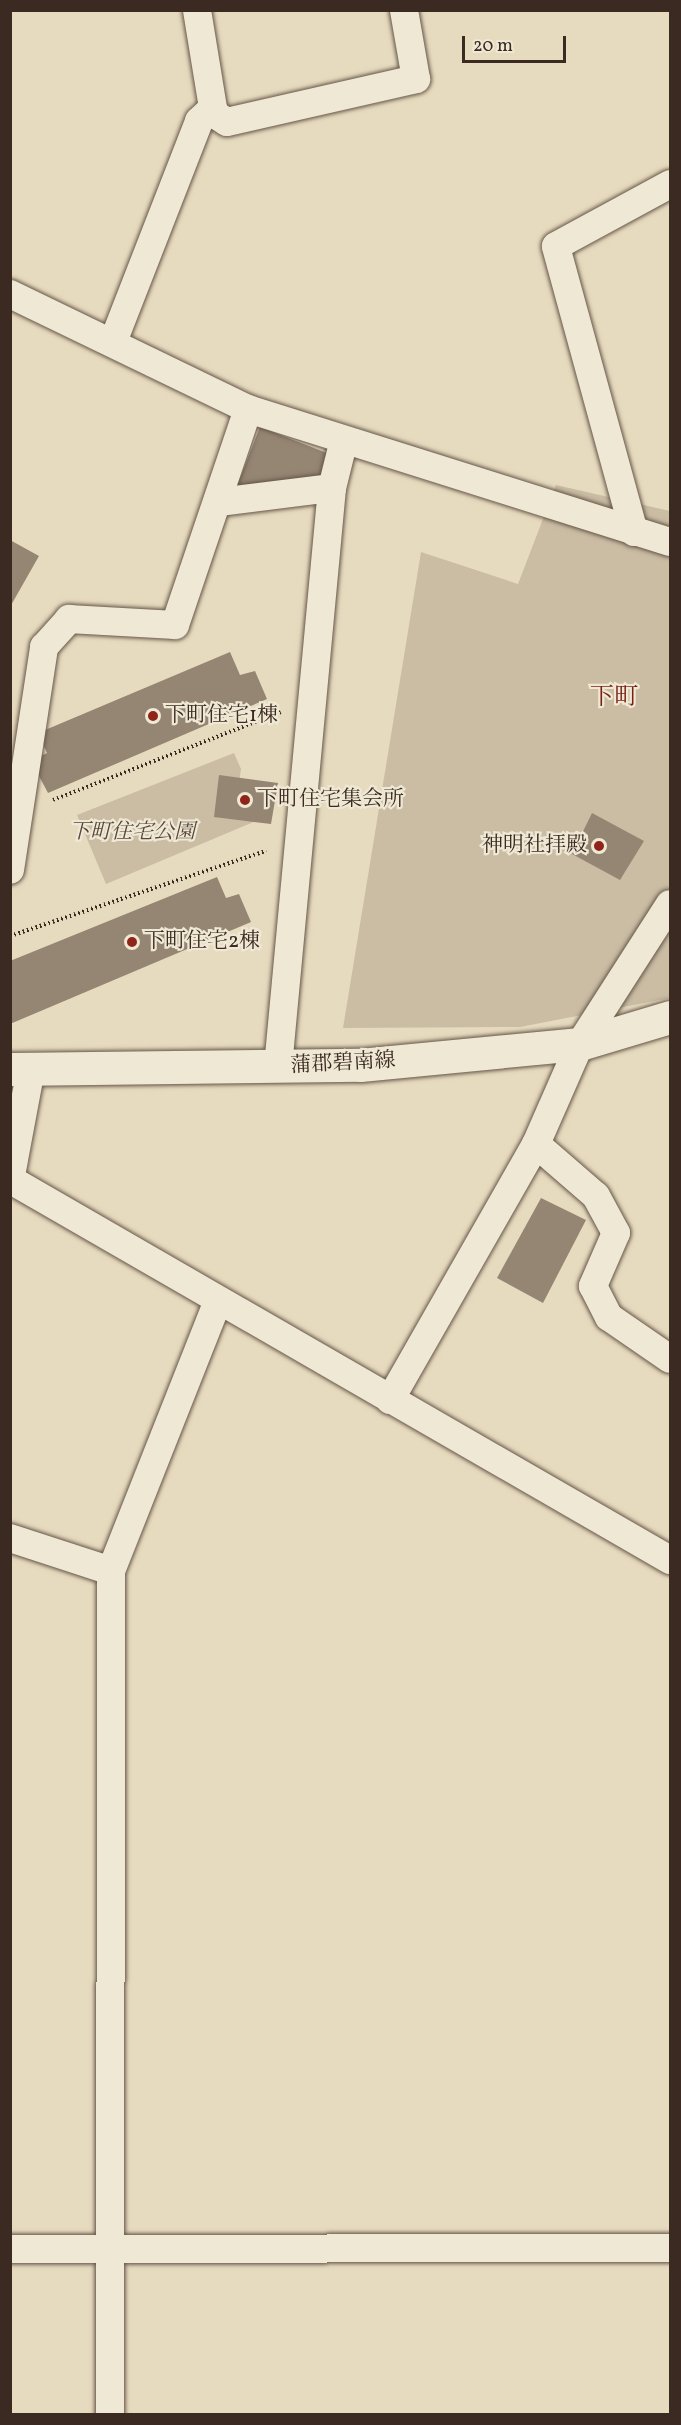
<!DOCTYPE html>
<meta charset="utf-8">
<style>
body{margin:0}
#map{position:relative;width:681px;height:2425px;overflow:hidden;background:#e7dbbf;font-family:Vollkorn,"Noto Serif JP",serif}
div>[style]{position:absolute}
.green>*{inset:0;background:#cabda4}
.building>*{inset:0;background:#948673}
.path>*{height:4px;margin-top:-2px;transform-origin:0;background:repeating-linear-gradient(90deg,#3b2a21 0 1.5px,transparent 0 4.5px)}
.roads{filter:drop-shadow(0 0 2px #665648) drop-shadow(0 0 2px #665648)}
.street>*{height:28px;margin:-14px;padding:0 14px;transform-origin:14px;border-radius:14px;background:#efe8d5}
.secondary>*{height:33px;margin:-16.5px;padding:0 16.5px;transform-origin:16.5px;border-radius:16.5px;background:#efe8d5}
.dots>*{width:16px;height:16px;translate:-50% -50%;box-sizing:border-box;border:3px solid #efe8d5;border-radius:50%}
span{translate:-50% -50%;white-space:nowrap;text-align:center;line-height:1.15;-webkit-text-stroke:4.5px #efe8d5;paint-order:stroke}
.poi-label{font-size:21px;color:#3b2a21}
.left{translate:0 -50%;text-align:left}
.right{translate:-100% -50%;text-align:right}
.park-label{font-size:21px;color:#58473b;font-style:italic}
.street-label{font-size:21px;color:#3b2a21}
.quarter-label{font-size:24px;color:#7a1f14}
.frame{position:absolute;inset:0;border:12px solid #3b2a21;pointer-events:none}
.scale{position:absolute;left:462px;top:36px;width:104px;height:27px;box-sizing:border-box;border:3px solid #3b2a21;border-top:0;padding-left:8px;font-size:18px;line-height:21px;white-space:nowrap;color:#3b2a21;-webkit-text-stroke:4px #efe8d5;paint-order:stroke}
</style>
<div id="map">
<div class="green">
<div style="clip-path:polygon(556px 485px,670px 511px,670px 998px,520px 1027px,343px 1028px,421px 552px,518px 584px)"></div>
<div style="clip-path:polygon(234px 753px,241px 769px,235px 812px,256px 821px,106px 884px,77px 815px)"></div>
</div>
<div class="building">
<div style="clip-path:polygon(260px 427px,337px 457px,329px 476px,233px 496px)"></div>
<div style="clip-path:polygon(10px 540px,39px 556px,10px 607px)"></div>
<div style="clip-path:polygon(230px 652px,240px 675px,255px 671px,267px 699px,48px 793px,31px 761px,47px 753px,38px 733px)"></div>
<div style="clip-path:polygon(219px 775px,278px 783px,271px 824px,214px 817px)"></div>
<div style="clip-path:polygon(592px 813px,644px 841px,620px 880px,572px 854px)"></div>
<div style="clip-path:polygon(217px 877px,226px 898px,239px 894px,251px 922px,10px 1024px,10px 961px)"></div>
<div style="clip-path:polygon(541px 1198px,586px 1220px,543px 1303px,497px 1278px)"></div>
</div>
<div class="path">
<div style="left:53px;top:800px;width:244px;rotate:-21.1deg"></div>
<div style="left:10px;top:936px;width:270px;rotate:-18.4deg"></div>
</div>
<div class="roads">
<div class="street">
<div style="left:210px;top:111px;width:20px;rotate:33deg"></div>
<div style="left:227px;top:122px;width:194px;rotate:-12.8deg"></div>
<div style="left:416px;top:79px;width:70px;rotate:-99.9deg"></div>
<div style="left:10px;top:294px;width:264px;rotate:25.8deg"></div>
<div style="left:248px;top:409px;width:442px;rotate:17.5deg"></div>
<div style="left:113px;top:342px;width:237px;rotate:-68.7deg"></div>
<div style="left:199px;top:121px;width:19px;rotate:-43deg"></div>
<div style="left:213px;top:108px;width:99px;rotate:-99.3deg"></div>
<div style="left:219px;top:502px;width:114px;rotate:-7.1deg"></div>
<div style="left:634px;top:532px;width:296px;rotate:-105.3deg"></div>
<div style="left:556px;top:246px;width:130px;rotate:-28.5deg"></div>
<div style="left:10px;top:870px;width:226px;rotate:-81.3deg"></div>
<div style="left:44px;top:647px;width:38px;rotate:-48deg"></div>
<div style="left:69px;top:619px;width:106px;rotate:3.2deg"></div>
<div style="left:175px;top:625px;width:228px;rotate:-71.3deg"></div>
<div style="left:278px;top:1067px;width:582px;rotate:-84.67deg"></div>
<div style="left:332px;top:488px;width:49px;rotate:-76deg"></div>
<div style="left:536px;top:1144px;width:79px;rotate:40.9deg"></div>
<div style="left:596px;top:1196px;width:42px;rotate:61.6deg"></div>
<div style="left:616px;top:1233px;width:58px;rotate:113.5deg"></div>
<div style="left:593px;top:1286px;width:35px;rotate:63deg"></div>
<div style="left:609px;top:1317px;width:74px;rotate:34.5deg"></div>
<div style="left:11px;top:1180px;width:761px;rotate:29.97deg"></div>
<div style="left:10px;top:1181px;width:114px;rotate:-79.4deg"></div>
<div style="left:390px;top:1400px;width:295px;rotate:-60.3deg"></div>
<div style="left:536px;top:1144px;width:109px;rotate:-66.3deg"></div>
<div style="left:580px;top:1044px;width:166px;rotate:-57.3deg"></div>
<div style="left:10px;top:1538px;width:106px;rotate:18.1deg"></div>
<div style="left:10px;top:2249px;width:660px;rotate:-0.09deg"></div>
<div style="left:110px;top:2414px;width:843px;rotate:-89.93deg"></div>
<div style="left:111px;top:1571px;width:288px;rotate:-68.4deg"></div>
</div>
<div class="secondary">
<div style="left:10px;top:1069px;width:350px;rotate:-0.7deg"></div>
<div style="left:360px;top:1065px;width:221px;rotate:-5.5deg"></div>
<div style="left:580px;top:1044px;width:94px;rotate:-16.7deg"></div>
</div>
</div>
<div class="dots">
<div style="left:153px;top:716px;background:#8f2418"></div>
<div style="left:245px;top:800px;background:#8f2418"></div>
<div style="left:599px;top:846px;background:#8f2418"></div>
<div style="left:132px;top:942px;background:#8f2418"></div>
</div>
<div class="poi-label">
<span class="left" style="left:165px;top:716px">下町住宅1棟</span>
<span class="left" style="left:257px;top:800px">下町住宅集会所</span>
<span class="right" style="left:587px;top:846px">神明社拝殿</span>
<span class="left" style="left:144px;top:942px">下町住宅2棟</span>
</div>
<div class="park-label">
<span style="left:132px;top:833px">下町住宅公園</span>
</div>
<div class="street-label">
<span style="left:343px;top:1064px;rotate:-3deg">蒲郡碧南線</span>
</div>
<div class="quarter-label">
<span style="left:614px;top:699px">下町</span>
</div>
<div class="frame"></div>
<div class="scale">20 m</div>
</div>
